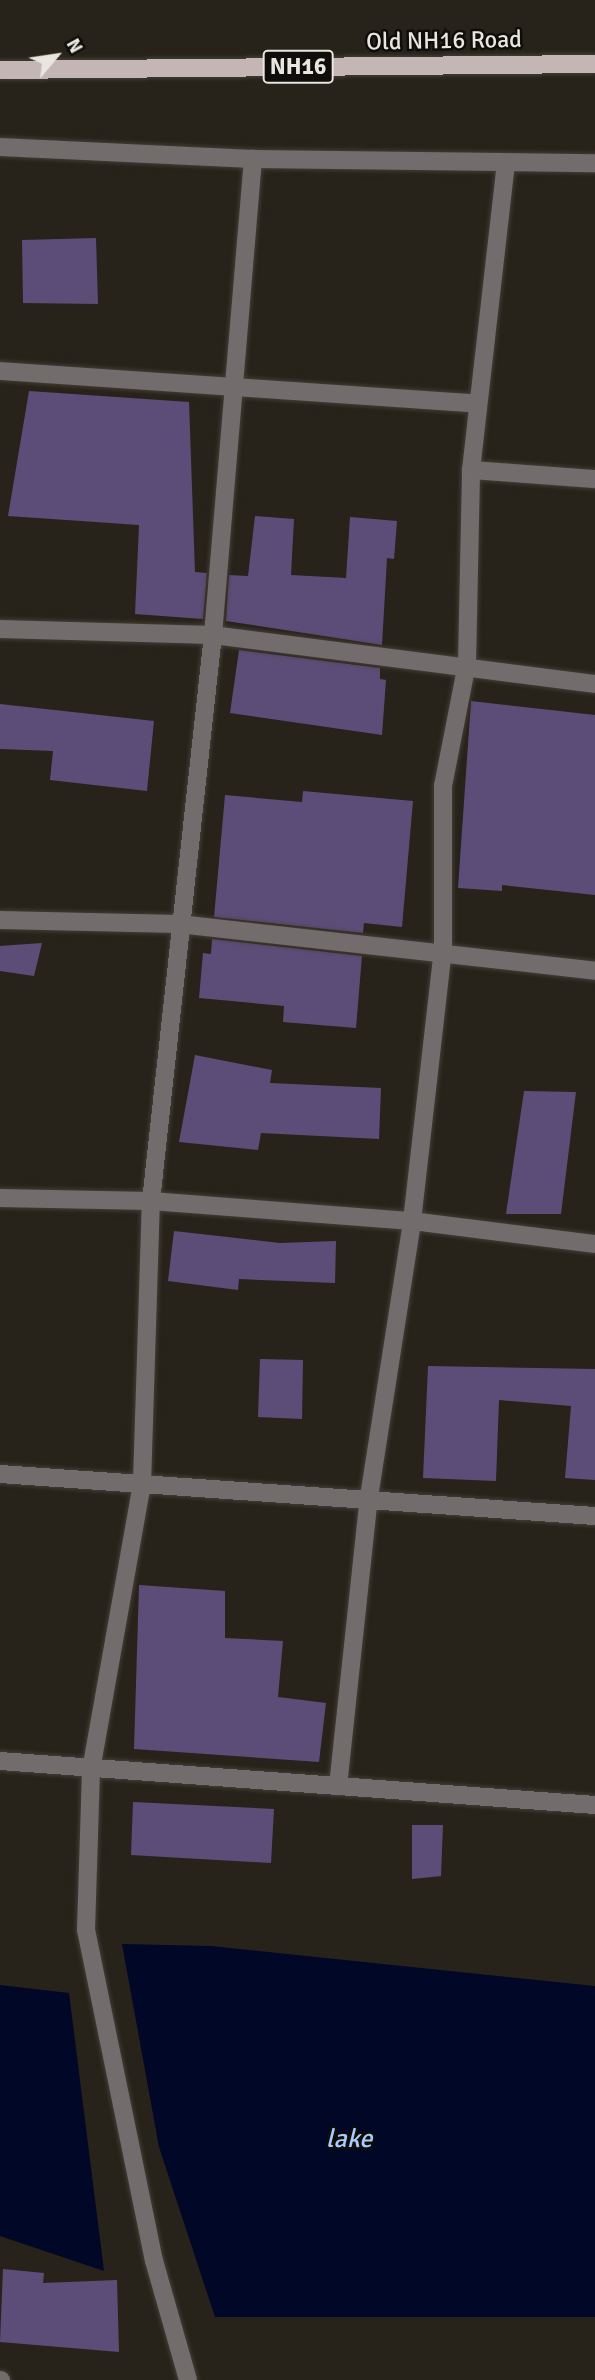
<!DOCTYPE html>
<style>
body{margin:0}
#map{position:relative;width:595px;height:2380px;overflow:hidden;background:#27231a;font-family:Signika,sans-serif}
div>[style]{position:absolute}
.water>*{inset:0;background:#000727}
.building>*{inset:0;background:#5c4d78}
.roads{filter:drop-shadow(0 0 2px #423e36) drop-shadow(0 0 2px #423e36)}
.minor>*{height:18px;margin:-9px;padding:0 9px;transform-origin:9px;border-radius:9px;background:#736c6c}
.major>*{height:18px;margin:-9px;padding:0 9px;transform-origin:9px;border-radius:9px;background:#c4b6b5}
span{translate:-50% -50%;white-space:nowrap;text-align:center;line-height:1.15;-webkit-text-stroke:5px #0e0d09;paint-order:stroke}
.shield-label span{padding:2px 5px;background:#0e0d09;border:2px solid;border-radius:5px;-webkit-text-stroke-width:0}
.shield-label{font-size:23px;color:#e8e6df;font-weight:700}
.street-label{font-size:24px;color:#e8e6df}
.water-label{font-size:26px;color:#a8ccfe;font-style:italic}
.north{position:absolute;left:21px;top:21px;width:70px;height:70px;-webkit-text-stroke:5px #0e0d09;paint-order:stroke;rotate:61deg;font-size:19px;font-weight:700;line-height:28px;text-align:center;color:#e8e6df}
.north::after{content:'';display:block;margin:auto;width:24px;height:32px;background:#e8e6df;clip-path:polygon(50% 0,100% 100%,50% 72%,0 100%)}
</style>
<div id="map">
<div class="water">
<div style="clip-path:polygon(122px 1944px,211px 1946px,595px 1986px,595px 2317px,215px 2317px,159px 2147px)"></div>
<div style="clip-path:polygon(0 1985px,69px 1993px,104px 2271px,0 2236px)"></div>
</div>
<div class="building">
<div style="clip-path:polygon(96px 238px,98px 304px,23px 303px,22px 240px)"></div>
<div style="clip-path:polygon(29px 391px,189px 402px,195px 572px,207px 573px,203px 619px,135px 614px,139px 525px,8px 516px)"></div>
<div style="clip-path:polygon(255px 516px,294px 519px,291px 575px,346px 578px,350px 517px,397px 521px,394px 559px,387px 558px,382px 645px,226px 621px,229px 575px,248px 576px)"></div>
<div style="clip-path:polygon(239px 650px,380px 668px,380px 679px,386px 680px,382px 735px,230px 713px)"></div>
<div style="clip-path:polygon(471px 701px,595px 715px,595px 895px,502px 885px,502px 891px,458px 888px)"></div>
<div style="clip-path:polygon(0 704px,154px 721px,147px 791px,50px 780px,53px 751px,0 749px)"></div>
<div style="clip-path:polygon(303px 791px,413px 801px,402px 927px,364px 923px,363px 933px,214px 917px,225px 795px,302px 802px)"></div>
<div style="clip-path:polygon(212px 939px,362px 956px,356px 1028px,283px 1022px,284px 1006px,199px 998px,203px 953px,211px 954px)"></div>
<div style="clip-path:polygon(42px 943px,34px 976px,0 971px,0 946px)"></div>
<div style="clip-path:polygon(195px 1055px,272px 1070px,270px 1083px,381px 1088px,379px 1139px,261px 1133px,258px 1150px,179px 1142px)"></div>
<div style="clip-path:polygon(524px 1091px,576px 1092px,561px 1214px,506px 1214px)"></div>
<div style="clip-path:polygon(174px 1231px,280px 1243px,336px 1241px,335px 1283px,239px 1279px,238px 1290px,168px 1281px)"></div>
<div style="clip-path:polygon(260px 1359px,303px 1360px,302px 1419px,258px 1417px)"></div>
<div style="clip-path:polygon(428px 1366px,595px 1369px,595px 1480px,565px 1478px,571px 1406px,499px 1400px,496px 1481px,423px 1478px)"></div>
<div style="clip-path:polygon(139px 1585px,225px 1591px,225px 1638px,283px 1641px,278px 1697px,326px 1703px,319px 1762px,134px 1749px)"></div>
<div style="clip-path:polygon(133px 1802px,274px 1809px,271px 1863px,131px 1855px)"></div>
<div style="clip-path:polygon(412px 1825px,443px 1825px,441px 1876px,412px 1879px)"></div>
<div style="clip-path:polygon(3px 2269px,44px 2273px,43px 2283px,117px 2280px,119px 2352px,0 2342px)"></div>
</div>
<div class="roads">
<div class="minor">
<div style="left:0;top:147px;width:253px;rotate:2.7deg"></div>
<div style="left:253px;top:159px;width:342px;rotate:0.7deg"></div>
<div style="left:0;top:371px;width:479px;rotate:3.9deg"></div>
<div style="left:471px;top:470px;width:124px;rotate:4.2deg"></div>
<div style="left:0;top:629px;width:213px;rotate:1.6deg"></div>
<div style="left:213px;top:635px;width:385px;rotate:7.3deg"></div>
<div style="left:0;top:920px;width:179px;rotate:1.3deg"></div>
<div style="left:179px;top:924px;width:419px;rotate:6.4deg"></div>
<div style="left:0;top:1198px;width:151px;rotate:1.1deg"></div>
<div style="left:151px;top:1201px;width:262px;rotate:4.4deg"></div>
<div style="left:412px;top:1221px;width:184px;rotate:7.2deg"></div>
<div style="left:0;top:1474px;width:596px;rotate:4.04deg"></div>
<div style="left:0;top:1761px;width:597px;rotate:4.23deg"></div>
<div style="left:338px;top:1786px;width:291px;rotate:-83.9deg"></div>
<div style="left:369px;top:1497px;width:279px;rotate:-81.1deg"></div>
<div style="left:412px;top:1221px;width:272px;rotate:-83.5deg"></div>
<div style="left:443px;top:951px;width:165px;rotate:-90deg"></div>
<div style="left:443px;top:786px;width:124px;rotate:-78.9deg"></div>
<div style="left:467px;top:664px;width:194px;rotate:-88.8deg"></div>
<div style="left:471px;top:470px;width:308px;rotate:-83.5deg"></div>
<div style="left:0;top:2380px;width:1px"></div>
<div style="left:188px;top:2380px;width:124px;rotate:-105.9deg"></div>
<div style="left:154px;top:2261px;width:338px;rotate:-101.6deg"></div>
<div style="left:86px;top:1930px;width:160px;rotate:-88.2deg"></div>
<div style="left:91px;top:1770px;width:291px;rotate:-79.9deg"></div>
<div style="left:142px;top:1484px;width:283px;rotate:-88.2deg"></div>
<div style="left:151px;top:1201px;width:569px;rotate:-83.75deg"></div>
<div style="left:213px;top:635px;width:478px;rotate:-85.2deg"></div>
</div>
<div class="major">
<div style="left:0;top:70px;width:595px;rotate:-0.58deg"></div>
</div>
</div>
<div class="shield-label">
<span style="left:298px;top:67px">NH16</span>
</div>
<div class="street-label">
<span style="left:444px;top:41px;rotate:-1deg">Old NH16 Road</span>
</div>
<div class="water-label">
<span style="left:349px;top:2140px">lake</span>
</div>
<div class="north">N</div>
</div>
